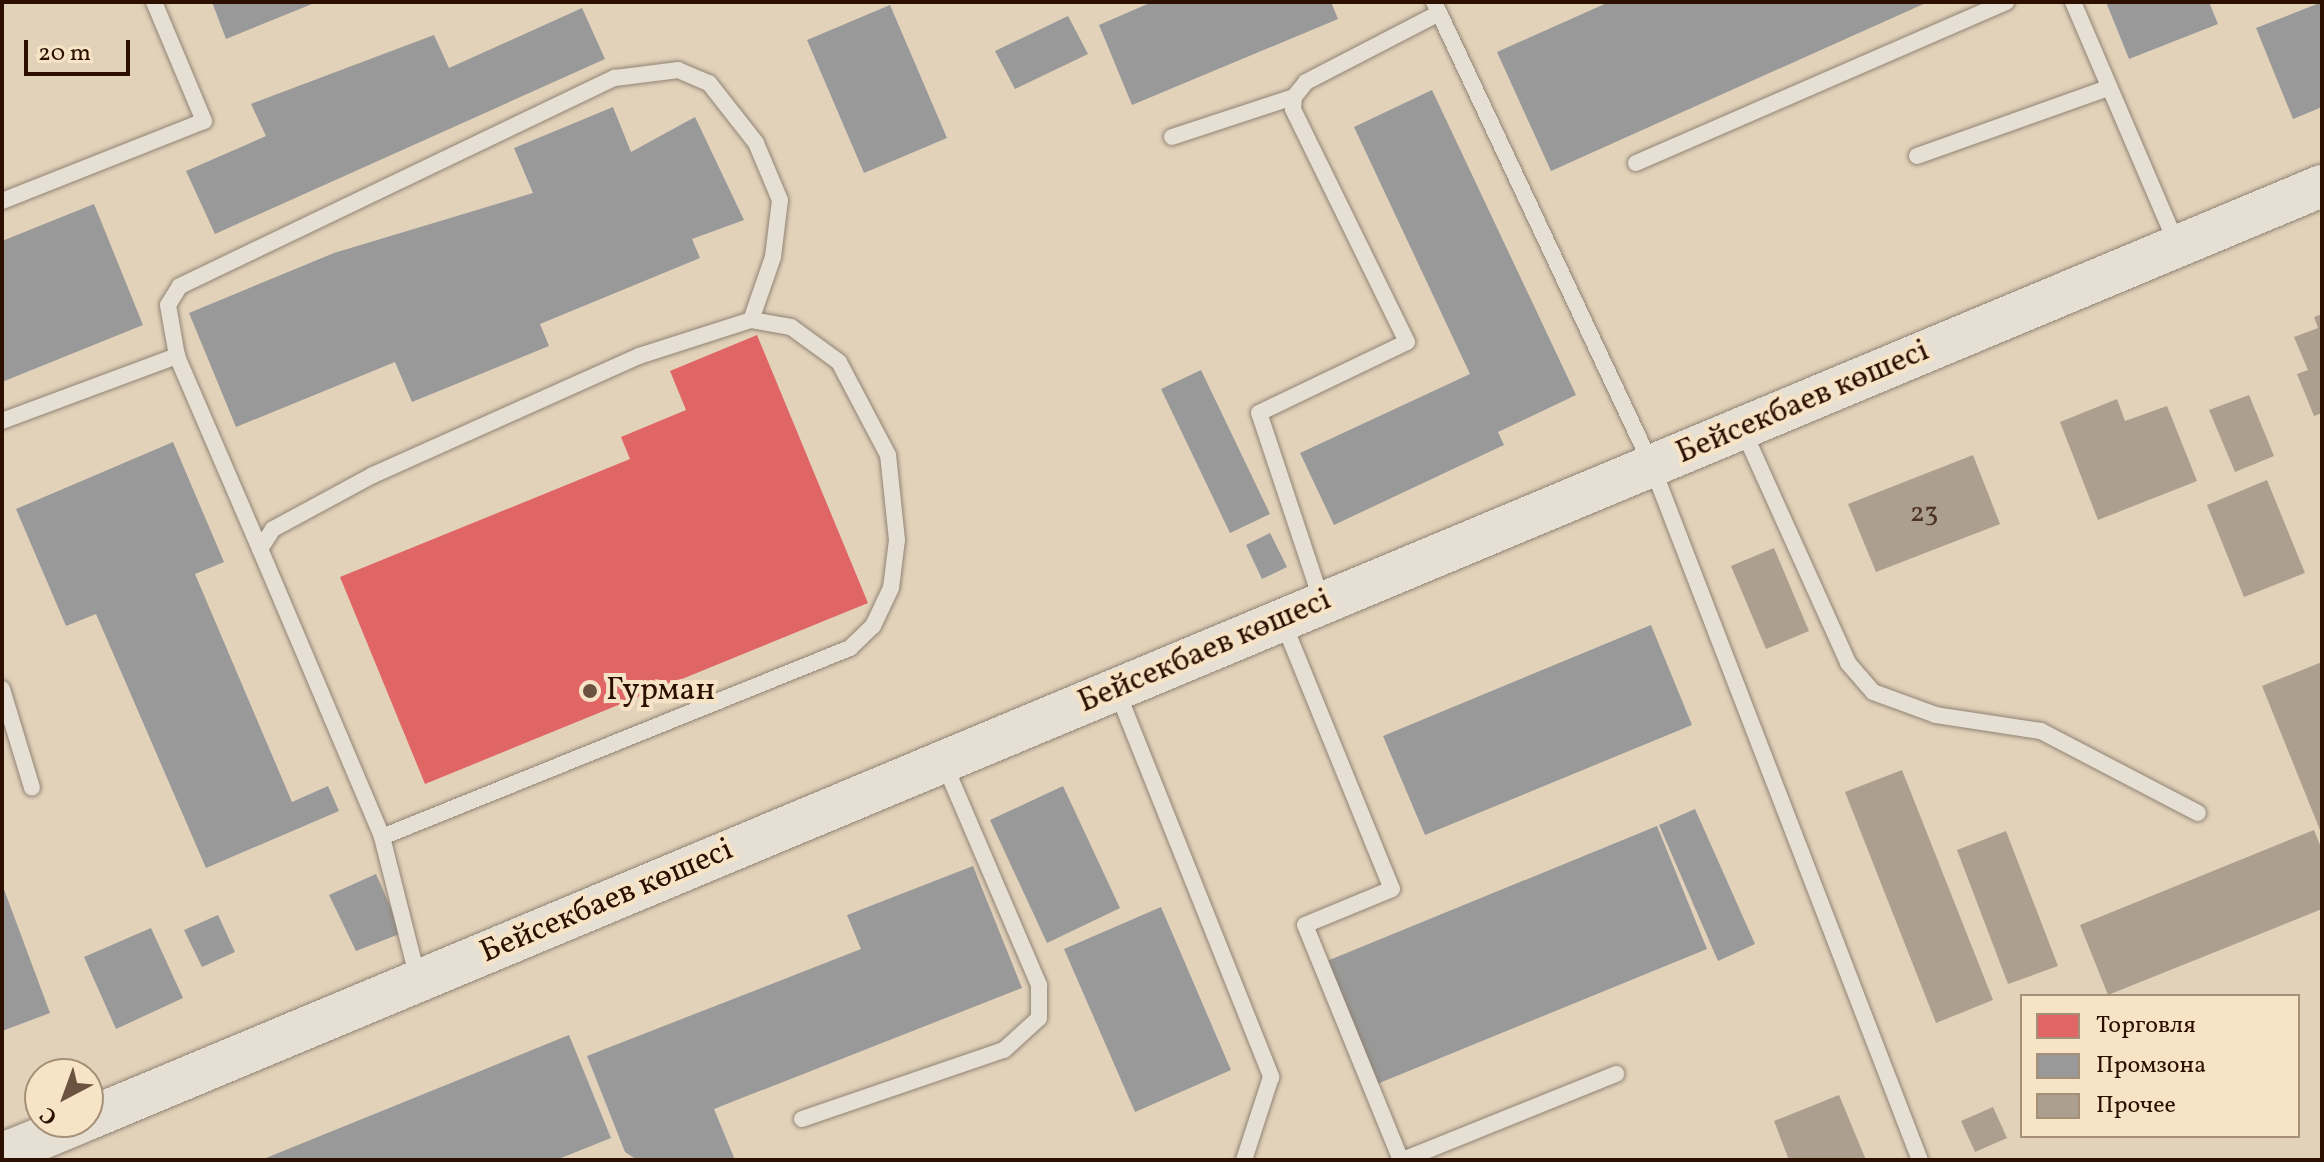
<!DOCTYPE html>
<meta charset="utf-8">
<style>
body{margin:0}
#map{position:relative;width:2324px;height:1162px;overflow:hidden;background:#e2d2ba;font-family:Vollkorn,serif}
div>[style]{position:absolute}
.shops>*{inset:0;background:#e06666}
.industry>*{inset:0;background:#999}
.building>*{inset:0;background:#ac9f8f}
.roads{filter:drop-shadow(0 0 2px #908374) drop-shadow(0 0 2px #908374)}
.lane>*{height:16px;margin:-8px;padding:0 8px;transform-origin:8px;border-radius:8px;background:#e6dfd3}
.secondary>*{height:42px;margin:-21px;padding:0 21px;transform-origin:21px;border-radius:21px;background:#e6dfd3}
.dots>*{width:22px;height:22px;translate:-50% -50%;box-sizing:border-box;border:4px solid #f7e4c7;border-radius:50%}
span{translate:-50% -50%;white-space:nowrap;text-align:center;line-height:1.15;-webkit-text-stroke:8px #f7e4c7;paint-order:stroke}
.number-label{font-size:28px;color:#4d3324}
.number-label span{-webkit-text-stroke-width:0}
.street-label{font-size:32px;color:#2d0f00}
.poi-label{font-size:32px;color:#2d0f00}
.left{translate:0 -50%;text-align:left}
.frame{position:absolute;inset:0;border:4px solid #2d0f00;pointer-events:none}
.legend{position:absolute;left:2020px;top:994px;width:280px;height:144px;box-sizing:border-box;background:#f7e4c7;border:2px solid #a68f77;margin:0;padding:10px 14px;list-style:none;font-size:24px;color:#2d0f00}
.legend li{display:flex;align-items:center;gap:16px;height:40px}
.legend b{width:40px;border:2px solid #a68f77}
.north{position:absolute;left:24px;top:1058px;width:80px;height:80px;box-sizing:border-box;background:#f7e4c7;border:2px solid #a68f77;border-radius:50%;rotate:221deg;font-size:22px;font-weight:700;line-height:32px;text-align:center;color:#2d0f00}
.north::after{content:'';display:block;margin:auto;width:28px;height:36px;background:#6c5341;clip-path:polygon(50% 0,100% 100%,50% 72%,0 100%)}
.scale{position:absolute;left:24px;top:40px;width:106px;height:36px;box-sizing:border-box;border:4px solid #2d0f00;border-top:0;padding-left:10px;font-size:24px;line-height:28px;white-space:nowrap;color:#2d0f00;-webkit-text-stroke:6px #f7e4c7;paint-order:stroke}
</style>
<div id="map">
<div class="shops">
<div style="clip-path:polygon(757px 335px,868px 603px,425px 784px,340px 577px,630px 459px,621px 437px,686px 410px,670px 371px)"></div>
</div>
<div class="industry">
<div style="clip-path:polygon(212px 2px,317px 2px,226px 39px)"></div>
<div style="clip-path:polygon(1152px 2px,1331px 2px,1338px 19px,1132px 105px,1099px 25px)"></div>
<div style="clip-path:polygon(1609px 2px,1928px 2px,1551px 171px,1497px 52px)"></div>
<div style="clip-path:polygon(2106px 2px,2209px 2px,2218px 24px,2129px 59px)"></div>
<div style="clip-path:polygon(2322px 2px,2322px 107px,2293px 119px,2256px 28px)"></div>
<div style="clip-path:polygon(890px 5px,947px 138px,864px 173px,807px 40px)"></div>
<div style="clip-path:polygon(582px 8px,605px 59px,215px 234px,186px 171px,266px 136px,251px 104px,434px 35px,449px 68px)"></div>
<div style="clip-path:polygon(1068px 16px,1088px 54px,1015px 89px,995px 51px)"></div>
<div style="clip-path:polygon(1432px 90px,1576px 395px,1498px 432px,1504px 445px,1334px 525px,1300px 453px,1470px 374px,1354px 127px)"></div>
<div style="clip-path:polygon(613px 107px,631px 152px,695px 117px,744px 220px,692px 239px,700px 258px,540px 324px,549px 346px,412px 402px,395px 362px,236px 427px,189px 313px,334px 253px,533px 193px,514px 148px)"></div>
<div style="clip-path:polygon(94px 204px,143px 325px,2px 382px,2px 241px)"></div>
<div style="clip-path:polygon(1201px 370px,1270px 514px,1230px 533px,1161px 389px)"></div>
<div style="clip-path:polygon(173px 442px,224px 562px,195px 574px,292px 802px,328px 786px,339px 811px,206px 868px,96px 614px,66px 626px,16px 509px)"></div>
<div style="clip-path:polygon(1270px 533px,1287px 567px,1262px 579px,1246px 545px)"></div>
<div style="clip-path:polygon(1651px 625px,1692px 725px,1425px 835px,1383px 736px)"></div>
<div style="clip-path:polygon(1063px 786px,1120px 908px,1047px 943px,990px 820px)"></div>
<div style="clip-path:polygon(1695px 809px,1755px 944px,1718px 961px,1659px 825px)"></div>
<div style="clip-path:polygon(1657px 826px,1707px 949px,1377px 1084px,1327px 961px)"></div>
<div style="clip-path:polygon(973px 866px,1022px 988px,714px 1109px,735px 1160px,637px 1160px,625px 1152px,587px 1056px,861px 949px,847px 915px)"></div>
<div style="clip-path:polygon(376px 874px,402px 933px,356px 951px,329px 895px)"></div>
<div style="clip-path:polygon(2px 884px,50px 1013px,2px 1031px)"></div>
<div style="clip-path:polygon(1161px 907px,1231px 1070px,1135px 1112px,1064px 949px)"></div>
<div style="clip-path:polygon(218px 915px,235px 952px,202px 967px,184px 930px)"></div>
<div style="clip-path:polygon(151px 928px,183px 998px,116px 1029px,84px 957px)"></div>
<div style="clip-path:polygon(569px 1035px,611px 1138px,556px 1160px,261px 1160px)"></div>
</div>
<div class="building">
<div style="clip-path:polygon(2322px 314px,2322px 413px,2314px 416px,2297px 374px,2308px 370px,2294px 337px,2318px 328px,2314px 317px)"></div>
<div style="clip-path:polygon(2249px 395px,2274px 456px,2235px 472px,2209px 410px)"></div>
<div style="clip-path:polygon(2117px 399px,2125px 421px,2167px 406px,2197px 481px,2098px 520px,2060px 422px)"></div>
<div style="clip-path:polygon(1973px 455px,2000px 524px,1876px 572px,1848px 504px)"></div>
<div style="clip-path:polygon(2267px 480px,2305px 573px,2244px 597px,2207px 505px)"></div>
<div style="clip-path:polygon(1774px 548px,1809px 631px,1766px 649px,1731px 566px)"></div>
<div style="clip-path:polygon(2322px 662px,2322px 835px,2262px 686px)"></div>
<div style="clip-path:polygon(1902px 770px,1993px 1000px,1936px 1023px,1845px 792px)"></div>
<div style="clip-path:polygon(2314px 830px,2322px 850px,2322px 909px,2108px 995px,2080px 925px)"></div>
<div style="clip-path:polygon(2006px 831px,2058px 966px,2008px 984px,1957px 850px)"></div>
<div style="clip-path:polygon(1839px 1095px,1866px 1160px,1789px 1160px,1774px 1121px)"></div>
<div style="clip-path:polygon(1993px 1107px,2007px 1138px,1975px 1152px,1961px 1121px)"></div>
</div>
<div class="roads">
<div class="lane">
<div style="left:1434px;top:2px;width:513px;rotate:64.83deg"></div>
<div style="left:1652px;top:466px;width:744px;rotate:68.89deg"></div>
<div style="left:2073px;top:2px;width:264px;rotate:66.8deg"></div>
<div style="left:1172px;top:137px;width:128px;rotate:-18.2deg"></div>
<div style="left:1917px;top:156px;width:203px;rotate:-19.6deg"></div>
<div style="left:1636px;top:163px;width:404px;rotate:-23.5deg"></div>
<div style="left:2px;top:201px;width:217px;rotate:-21.6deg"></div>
<div style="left:204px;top:121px;width:129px;rotate:-112.8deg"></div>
<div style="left:2px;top:421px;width:187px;rotate:-20.4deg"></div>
<div style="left:1743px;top:430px;width:256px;rotate:65.7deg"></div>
<div style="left:1848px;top:663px;width:38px;rotate:49deg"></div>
<div style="left:1873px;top:692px;width:67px;rotate:20.1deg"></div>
<div style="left:1936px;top:715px;width:106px;rotate:8.7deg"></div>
<div style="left:2041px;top:731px;width:177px;rotate:27.6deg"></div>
<div style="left:260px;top:549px;width:210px;rotate:-113.3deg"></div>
<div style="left:177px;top:356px;width:52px;rotate:-100deg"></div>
<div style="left:168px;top:305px;width:22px;rotate:-58deg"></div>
<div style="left:180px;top:286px;width:482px;rotate:-25.6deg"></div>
<div style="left:615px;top:78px;width:64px;rotate:-7.2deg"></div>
<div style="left:678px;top:70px;width:34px;rotate:23deg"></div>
<div style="left:709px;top:83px;width:76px;rotate:51.9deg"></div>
<div style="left:756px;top:143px;width:62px;rotate:67.2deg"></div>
<div style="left:780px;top:200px;width:57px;rotate:97deg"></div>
<div style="left:773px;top:257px;width:67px;rotate:109.2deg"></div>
<div style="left:751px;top:320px;width:118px;rotate:162.2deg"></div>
<div style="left:639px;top:356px;width:291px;rotate:155.9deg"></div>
<div style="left:373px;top:475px;width:114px;rotate:151.6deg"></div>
<div style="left:273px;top:529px;width:24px;rotate:123deg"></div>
<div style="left:260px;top:549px;width:313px;rotate:67deg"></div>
<div style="left:382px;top:837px;width:146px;rotate:75.8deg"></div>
<div style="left:1322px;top:602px;width:199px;rotate:-108.4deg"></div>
<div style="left:1259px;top:413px;width:164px;rotate:-25.6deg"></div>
<div style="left:1407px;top:342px;width:259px;rotate:-116.1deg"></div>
<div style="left:1293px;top:109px;width:12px;rotate:-85deg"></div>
<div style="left:1294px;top:97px;width:19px;rotate:-51deg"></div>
<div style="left:1306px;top:82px;width:150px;rotate:-27.4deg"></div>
<div style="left:1283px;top:622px;width:288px;rotate:67.8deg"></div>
<div style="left:1392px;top:889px;width:94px;rotate:157.5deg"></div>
<div style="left:1305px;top:925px;width:254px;rotate:67.8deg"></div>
<div style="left:2px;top:689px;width:103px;rotate:73.1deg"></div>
<div style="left:1117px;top:691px;width:416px;rotate:68.2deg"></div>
<div style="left:1271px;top:1077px;width:87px;rotate:108deg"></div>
<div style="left:382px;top:837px;width:505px;rotate:-21.99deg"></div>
<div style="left:850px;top:648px;width:32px;rotate:-44deg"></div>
<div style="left:873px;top:626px;width:42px;rotate:-64.7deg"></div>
<div style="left:891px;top:588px;width:48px;rotate:-82.9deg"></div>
<div style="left:897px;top:540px;width:85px;rotate:-96deg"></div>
<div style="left:888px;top:455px;width:105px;rotate:-117.8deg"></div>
<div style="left:839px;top:362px;width:59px;rotate:-143.9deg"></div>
<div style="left:791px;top:327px;width:41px;rotate:-170.1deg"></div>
<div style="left:802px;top:1119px;width:213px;rotate:-18.9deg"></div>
<div style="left:1004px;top:1050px;width:47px;rotate:-42.4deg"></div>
<div style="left:1039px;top:1018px;width:33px;rotate:-90deg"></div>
<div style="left:1039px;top:985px;width:241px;rotate:-113.2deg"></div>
<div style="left:1403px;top:1160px;width:230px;rotate:-22deg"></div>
</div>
<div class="secondary">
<div style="left:88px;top:1119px;width:2421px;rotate:-22.67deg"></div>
<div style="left:17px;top:1160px;width:11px;rotate:-112deg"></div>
<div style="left:13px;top:1150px;width:74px;rotate:-22.4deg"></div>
</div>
</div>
<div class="dots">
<div style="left:590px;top:691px;background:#6c5341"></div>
</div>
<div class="number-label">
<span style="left:1924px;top:514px">23</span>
</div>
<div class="street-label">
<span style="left:1803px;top:403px;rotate:-23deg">Бейсекбаев көшесі</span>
<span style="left:1205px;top:652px;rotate:-23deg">Бейсекбаев көшесі</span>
<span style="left:607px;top:902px;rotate:-23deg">Бейсекбаев көшесі</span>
</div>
<div class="poi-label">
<span class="left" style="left:606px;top:691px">Гурман</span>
</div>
<div class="frame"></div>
<ul class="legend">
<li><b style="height:22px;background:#e06666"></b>Торговля</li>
<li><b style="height:22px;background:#999"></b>Промзона</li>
<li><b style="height:22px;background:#ac9f8f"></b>Прочее</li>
</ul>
<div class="north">С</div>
<div class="scale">20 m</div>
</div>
